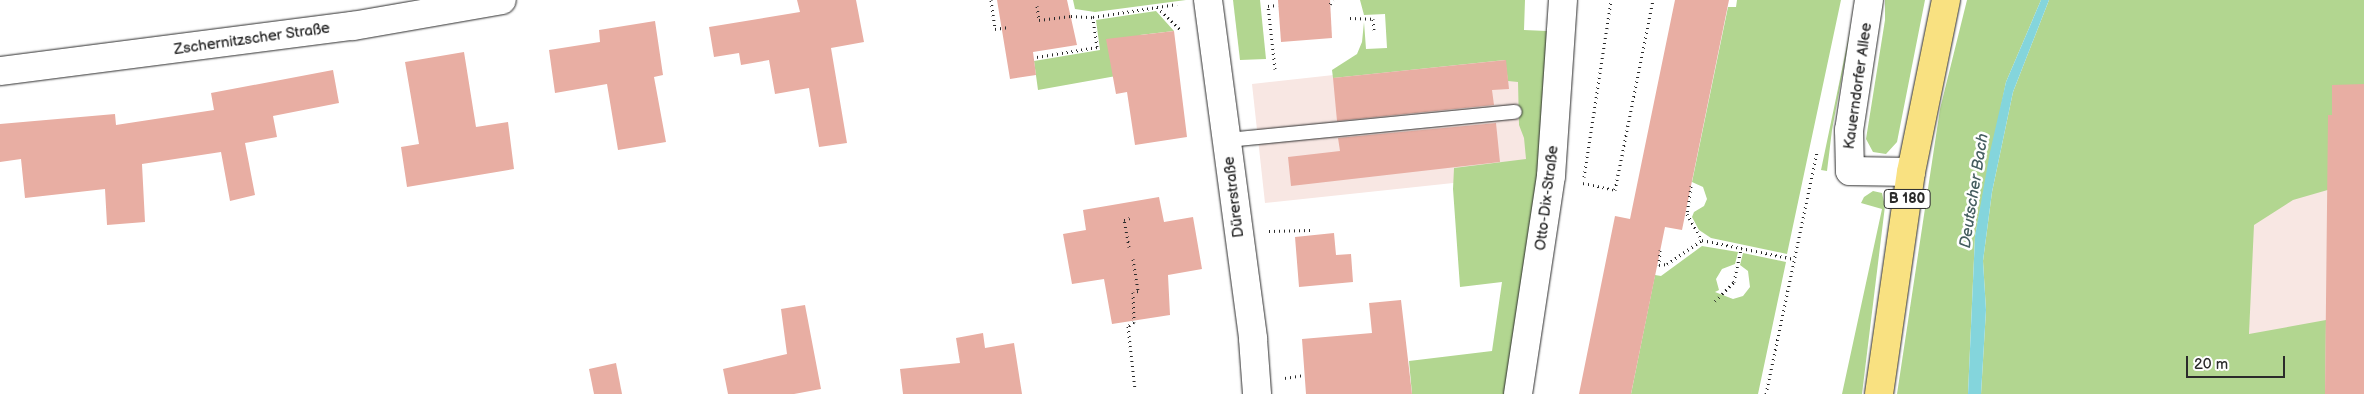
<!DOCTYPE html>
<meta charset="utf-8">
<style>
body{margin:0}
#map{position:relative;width:2364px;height:394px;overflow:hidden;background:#fff;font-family:"Balsamiq Sans",sans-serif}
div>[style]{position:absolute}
.built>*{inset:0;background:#f8e7e3}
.green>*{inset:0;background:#b2d690}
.water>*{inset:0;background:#84d5dc}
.building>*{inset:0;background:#e8aea3}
.path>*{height:3px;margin-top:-1.5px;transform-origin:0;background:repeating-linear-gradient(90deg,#2b2b2b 0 1px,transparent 0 5px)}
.roads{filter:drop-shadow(0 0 1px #2b2b2b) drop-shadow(0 0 1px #2b2b2b)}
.service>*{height:14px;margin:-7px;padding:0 7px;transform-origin:7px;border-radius:7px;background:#fff}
.minor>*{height:28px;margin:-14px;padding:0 14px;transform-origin:14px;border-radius:14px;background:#fff}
.primary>*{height:28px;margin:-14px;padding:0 14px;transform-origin:14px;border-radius:14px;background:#f9e181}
span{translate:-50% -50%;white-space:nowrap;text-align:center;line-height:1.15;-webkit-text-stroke:5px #fff;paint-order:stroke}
.shield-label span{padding:1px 4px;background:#fff;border:1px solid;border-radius:4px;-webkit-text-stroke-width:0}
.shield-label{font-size:14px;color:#2b2b2b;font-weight:700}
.street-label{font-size:15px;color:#2b2b2b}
.water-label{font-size:16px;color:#465e60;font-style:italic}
.scale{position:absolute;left:2186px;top:356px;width:99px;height:22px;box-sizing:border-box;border:2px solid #2b2b2b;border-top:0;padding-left:6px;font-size:15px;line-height:18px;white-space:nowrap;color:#2b2b2b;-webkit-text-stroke:4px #fff;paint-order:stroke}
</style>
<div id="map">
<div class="built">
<div style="clip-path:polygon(1524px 54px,1537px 174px,1265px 203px,1252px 84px)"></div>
<div style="clip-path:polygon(2364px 79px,2364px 394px,2246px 394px,2259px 86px)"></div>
</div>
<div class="green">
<div style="clip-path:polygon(1073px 0,1186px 0,1095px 12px,1075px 9px)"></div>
<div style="clip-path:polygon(1233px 0,1260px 0,1266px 59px,1240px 60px)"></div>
<div style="clip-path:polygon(1360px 0,1525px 0,1524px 30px,1547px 31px,1537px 189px,1509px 394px,1412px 394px,1409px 361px,1492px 351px,1502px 282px,1460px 287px,1453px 189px,1454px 168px,1526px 159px,1524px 138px,1519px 125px,1518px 82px,1508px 81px,1505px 60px,1333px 78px,1332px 70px,1357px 54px,1362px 42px,1364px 22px,1366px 49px,1387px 48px,1385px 14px,1364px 15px)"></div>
<div style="clip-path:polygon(1737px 0,1841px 0,1787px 254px,1711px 238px,1699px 230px,1692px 217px,1694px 212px,1704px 206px,1707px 199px,1703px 187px,1692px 182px,1728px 7px,1736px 7px)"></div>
<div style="clip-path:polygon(1885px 0,1925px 0,1897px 142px,1886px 154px,1873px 152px,1866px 139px,1885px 20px)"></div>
<div style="clip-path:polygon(1967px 0,2041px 0,2006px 82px,1975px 236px,1968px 394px,1897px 394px,1940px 109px)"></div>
<div style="clip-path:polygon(2049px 0,2364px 0,2364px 85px,2332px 85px,2332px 115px,2328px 115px,2331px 189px,2293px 200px,2254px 225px,2249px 334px,2326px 320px,2325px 394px,1981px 394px,1986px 310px,1983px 261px,1992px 192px,2013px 92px)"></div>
<div style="clip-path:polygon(1156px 11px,1174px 31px,1140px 35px,1144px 71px,1038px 90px,1034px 61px,1100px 50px,1096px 20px)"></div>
<div style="clip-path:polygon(1854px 12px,1832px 130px,1827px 171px,1821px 170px)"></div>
<div style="clip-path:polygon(1873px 191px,1882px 193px,1885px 206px,1862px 394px,1842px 394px,1882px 209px,1861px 203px,1864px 197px)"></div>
<div style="clip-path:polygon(1702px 246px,1738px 252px,1735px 264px,1722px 269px,1716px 279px,1719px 290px,1715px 292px,1733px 299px,1743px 296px,1750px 287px,1748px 271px,1740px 265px,1743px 253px,1786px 262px,1758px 394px,1631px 394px,1655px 275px,1661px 276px)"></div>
</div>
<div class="water">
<div style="clip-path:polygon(2041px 0,2049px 0,2013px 92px,1992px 192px,1983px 261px,1986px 310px,1981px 394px,1968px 394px,1975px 236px,1990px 152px,2006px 82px)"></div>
</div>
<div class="building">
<div style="clip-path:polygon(797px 0,856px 0,864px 42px,831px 48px,847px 143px,819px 147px,809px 88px,775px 94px,769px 60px,741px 65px,739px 53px,714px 57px,709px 27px,800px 12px)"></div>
<div style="clip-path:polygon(997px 0,1067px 0,1077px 45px,1033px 52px,1036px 75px,1010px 79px)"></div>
<div style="clip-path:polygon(1278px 0,1330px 0,1332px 38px,1281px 42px)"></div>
<div style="clip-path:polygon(1675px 0,1729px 0,1682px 230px,1665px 227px,1631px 394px,1579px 394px,1615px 216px,1630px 219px)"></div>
<div style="clip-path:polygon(655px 21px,663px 75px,654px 77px,666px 142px,618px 150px,607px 84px,555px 93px,549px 50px,600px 42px,599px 30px)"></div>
<div style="clip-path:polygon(1174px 31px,1187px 137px,1135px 145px,1127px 92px,1116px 94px,1106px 39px)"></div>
<div style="clip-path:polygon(464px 52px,476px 127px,508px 122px,514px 169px,407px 187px,401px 147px,419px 144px,405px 62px)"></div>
<div style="clip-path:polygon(1506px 60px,1509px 89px,1492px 90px,1494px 105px,1337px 121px,1333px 78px)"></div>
<div style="clip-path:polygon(333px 70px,339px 103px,273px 116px,277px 137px,245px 143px,255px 195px,230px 201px,221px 152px,142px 164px,145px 222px,107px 225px,105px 189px,25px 198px,21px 159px,0 162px,0 124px,115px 114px,116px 125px,214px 110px,211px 93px)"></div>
<div style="clip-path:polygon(2364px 84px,2364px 394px,2325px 394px,2328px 115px,2332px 115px,2332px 85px)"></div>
<div style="clip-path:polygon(1496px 123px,1500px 162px,1291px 186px,1288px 157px,1340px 151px,1338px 138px)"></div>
<div style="clip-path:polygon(1159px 197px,1164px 222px,1193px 217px,1202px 269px,1168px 275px,1170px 315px,1112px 324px,1104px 279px,1072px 284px,1063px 234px,1086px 230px,1083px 210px)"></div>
<div style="clip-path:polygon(1334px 233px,1336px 255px,1351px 254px,1353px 282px,1299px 287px,1295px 237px)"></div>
<div style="clip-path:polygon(1401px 300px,1412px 394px,1306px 394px,1302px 339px,1372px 333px,1369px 303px)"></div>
<div style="clip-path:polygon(805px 305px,821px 389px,794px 394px,728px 394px,723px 369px,787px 354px,781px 309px)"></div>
<div style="clip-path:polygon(983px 333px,985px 348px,1014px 343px,1022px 394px,903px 394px,900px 369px,960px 363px,956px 338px)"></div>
<div style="clip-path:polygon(616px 363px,622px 394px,594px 394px,589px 369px)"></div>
</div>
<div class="path">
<div style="left:991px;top:0;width:29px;rotate:82deg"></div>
<div style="left:995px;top:29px;width:14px;rotate:-8deg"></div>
<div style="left:1330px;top:4px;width:5px;rotate:-53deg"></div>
<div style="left:1037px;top:6px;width:14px;rotate:82deg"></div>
<div style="left:1039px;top:20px;width:32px;rotate:-7deg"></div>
<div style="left:1071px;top:16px;width:22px;rotate:3deg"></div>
<div style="left:1093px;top:17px;width:85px;rotate:-8.8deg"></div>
<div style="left:1157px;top:7px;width:32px;rotate:44deg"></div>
<div style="left:1350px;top:18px;width:23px;rotate:2deg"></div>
<div style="left:1373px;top:19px;width:11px;rotate:85deg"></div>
<div style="left:1037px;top:57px;width:61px;rotate:-9.5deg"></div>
<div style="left:1097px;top:47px;width:30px;rotate:-98deg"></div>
<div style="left:1275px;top:69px;width:63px;rotate:-96.3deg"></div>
<div style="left:1268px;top:6px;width:10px;rotate:-6deg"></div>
<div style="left:1584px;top:177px;width:179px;rotate:-81.3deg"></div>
<div style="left:1583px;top:183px;width:33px;rotate:12deg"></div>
<div style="left:1615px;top:190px;width:194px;rotate:-78.7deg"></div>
<div style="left:1691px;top:186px;width:28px;rotate:98deg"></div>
<div style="left:1687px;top:214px;width:30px;rotate:60deg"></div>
<div style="left:1702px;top:240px;width:94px;rotate:11.7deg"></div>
<div style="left:1269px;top:231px;width:42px;rotate:-1.4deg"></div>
<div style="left:1129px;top:247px;width:27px;rotate:-100deg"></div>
<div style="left:1124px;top:220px;width:6px;rotate:-18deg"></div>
<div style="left:1660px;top:250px;width:15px;rotate:94deg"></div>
<div style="left:1659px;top:265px;width:8px;rotate:-7deg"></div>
<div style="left:1667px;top:264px;width:42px;rotate:-34.4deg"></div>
<div style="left:1133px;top:259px;width:32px;rotate:81deg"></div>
<div style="left:1138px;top:291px;width:5px;rotate:169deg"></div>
<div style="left:1133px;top:292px;width:30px;rotate:88deg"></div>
<div style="left:1134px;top:322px;width:7px;rotate:146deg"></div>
<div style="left:1128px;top:326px;width:63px;rotate:83.7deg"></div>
<div style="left:1715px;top:301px;width:27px;rotate:-45deg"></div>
<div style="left:1734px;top:282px;width:35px;rotate:-78deg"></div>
<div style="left:1285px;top:378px;width:20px;rotate:-9deg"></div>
<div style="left:1766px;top:394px;width:247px;rotate:-78.1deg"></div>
</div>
<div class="roads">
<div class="service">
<div style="left:1227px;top:140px;width:289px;rotate:-5.6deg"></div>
</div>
<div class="minor">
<div style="left:1208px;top:0;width:342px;rotate:82.4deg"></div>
<div style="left:1253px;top:339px;width:55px;rotate:85.8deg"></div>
<div style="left:1869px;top:0;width:132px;rotate:98.7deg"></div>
<div style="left:1849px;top:130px;width:41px;rotate:88.6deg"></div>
<div style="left:1850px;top:171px;width:61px;rotate:0.9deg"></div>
<div style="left:0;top:71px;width:356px;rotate:-7.3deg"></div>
<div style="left:353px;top:26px;width:151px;rotate:-9.9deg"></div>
<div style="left:1518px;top:394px;width:220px;rotate:-81.4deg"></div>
<div style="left:1551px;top:176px;width:176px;rotate:-86.1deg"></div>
</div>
<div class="primary">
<div style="left:1879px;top:394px;width:224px;rotate:-81.8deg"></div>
<div style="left:1911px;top:172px;width:176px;rotate:-78.5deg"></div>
</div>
</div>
<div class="shield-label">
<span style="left:1907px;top:199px">B 180</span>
</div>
<div class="street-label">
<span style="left:252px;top:39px;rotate:-8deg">Zschernitzscher Straße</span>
<span style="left:1858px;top:86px;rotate:-82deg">Kauerndorfer Allee</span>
<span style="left:1234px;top:197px;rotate:-97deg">Dürerstraße</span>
<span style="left:1547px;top:198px;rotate:-83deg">Otto-Dix-Straße</span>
</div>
<div class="water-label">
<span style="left:1975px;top:191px;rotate:-81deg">Deutscher Bach</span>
</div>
<div class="scale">20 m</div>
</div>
